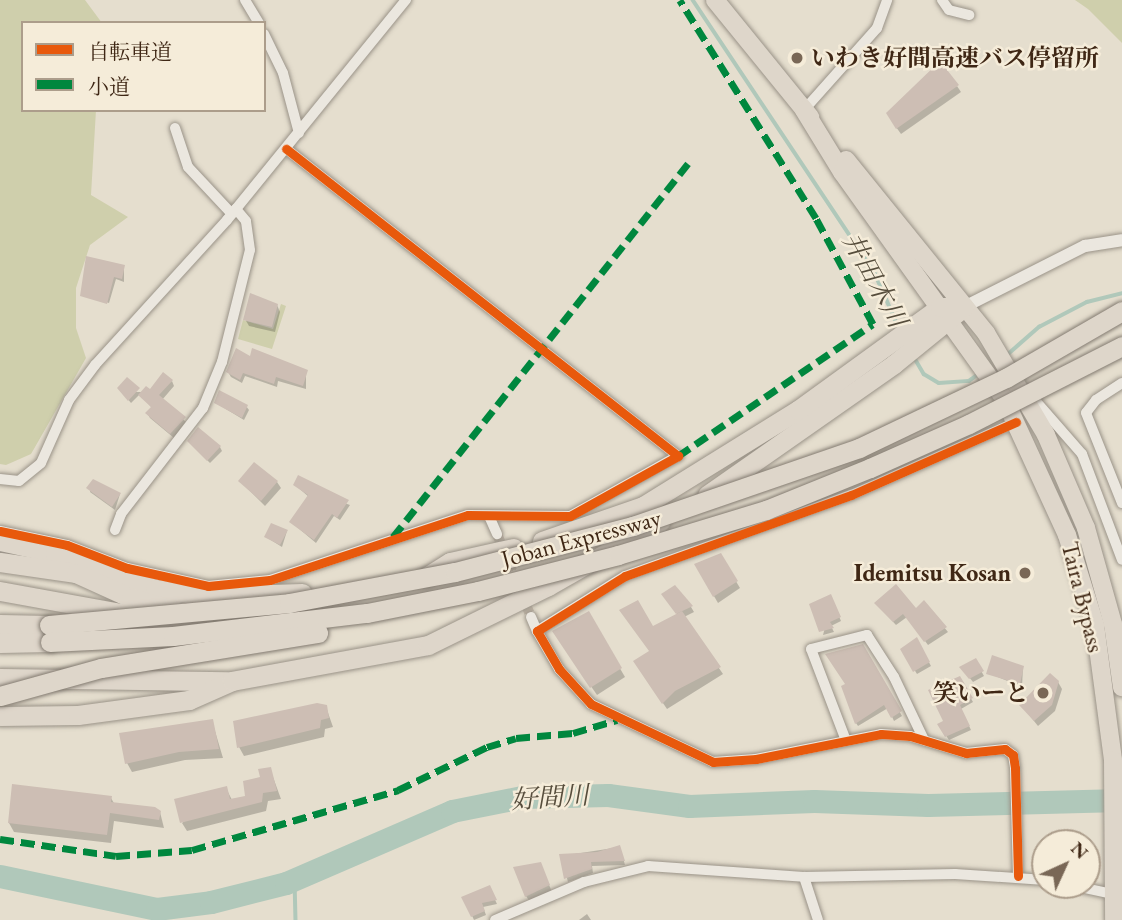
<!DOCTYPE html>
<meta charset="utf-8">
<style>
body{margin:0}
#map{position:relative;width:1122px;height:920px;overflow:hidden;background:#e5dece;font-family:"EB Garamond","Noto Serif JP",serif}
div>[style]{position:absolute}
.green>*{inset:0;background:#cfcfac}
.shadow>*{inset:0;background:#0003}
.stream>*{height:3.5px;margin:-1.75px;padding:0 1.75px;transform-origin:1.75px;border-radius:1.75px;background:#b0c8ba}
.river>*{height:23px;margin:-11.5px;padding:0 11.5px;transform-origin:11.5px;border-radius:11.5px;background:#b0c8ba}
.building>*{inset:0;background:#cdbeb4}
.minor-tunnel>*{height:10px;margin-top:-5px;transform-origin:0;background:repeating-linear-gradient(90deg,#c4b9a9 0 10px,transparent 0 15px)}
.roads{filter:drop-shadow(0 0 2px #9a9388) drop-shadow(0 0 2px #9a9388)}
.minor>*{height:10px;margin:-5px;padding:0 5px;transform-origin:5px;border-radius:5px;background:#ebe7df}
.tertiary>*{height:12px;margin:-6px;padding:0 6px;transform-origin:6px;border-radius:6px;background:#ebe7df}
.trunk>*{height:18px;margin:-9px;padding:0 9px;transform-origin:9px;border-radius:9px;background:#ded6ca}
.motorway>*{height:19px;margin:-9.5px;padding:0 9.5px;transform-origin:9.5px;border-radius:9.5px;background:#ded6ca}
.bridges{filter:drop-shadow(0 0 2px #827a70) drop-shadow(0 0 2px #827a70)}
.motorway-bridge>*{height:19px;margin:-9.5px;padding:0 9.5px;transform-origin:9.5px;border-radius:9.5px;background:#ded6ca}
.quiet>*{height:7px;margin-top:-3.5px;transform-origin:0;background:repeating-linear-gradient(90deg,#00873e 0 14px,transparent 0 21px)}
.cycleway>*{height:9px;margin:-4.5px;padding:0 4.5px;transform-origin:4.5px;border-radius:4.5px;background:#e8590c}
.dots>*{width:19px;height:19px;translate:-50% -50%;box-sizing:border-box;border:4px solid #f5ecd9;border-radius:50%}
span{translate:-50% -50%;white-space:nowrap;text-align:center;line-height:1.15;-webkit-text-stroke:5px #f5ecd9;paint-order:stroke}
.poi-label{font-size:24px;color:#3f2715;font-weight:700}
.left{translate:0 -50%;text-align:left}
.right{translate:-100% -50%;text-align:right}
.street-label{font-size:24px;color:#3f2715}
.water-label{font-size:26px;color:#564d3c;font-style:italic}
.legend{position:absolute;left:21px;top:21px;width:245px;height:91px;box-sizing:border-box;background:#f5ecd9;border:2px solid #ac9d8b;margin:0;padding:9px 12px;list-style:none;font-size:21px;color:#3f2715}
.legend li{display:flex;align-items:center;gap:14px;height:35px}
.legend b{width:35px;border:2px solid #ac9d8b}
.north{position:absolute;left:1031px;top:829px;width:70px;height:70px;box-sizing:border-box;background:#f5ecd9;border:2px solid #ac9d8b;border-radius:50%;rotate:45deg;font-size:19px;font-weight:700;line-height:28px;text-align:center;color:#3f2715}
.north::after{content:'';display:block;margin:auto;width:24px;height:32px;background:#796756;clip-path:polygon(50% 0,100% 100%,50% 72%,0 100%)}
</style>
<div id="map">
<div class="green">
<div style="clip-path:polygon(0 0,85px 0,102px 23px,23px 23px,23px 110px,96px 110px,91px 195px,128px 217px,90px 245px,76px 288px,76px 328px,86px 358px,31px 454px,6px 465px,0 464px)"></div>
<div style="clip-path:polygon(1075px 0,1122px 0,1122px 43px,1088px 9px)"></div>
<div style="clip-path:polygon(281px 304px,286px 306px,272px 349px,238px 339px,243px 320px,273px 329px)"></div>
</div>
<div class="shadow">
<div style="clip-path:polygon(957px 86px,961px 92px,901px 134px,891px 120px)"></div>
<div style="clip-path:polygon(124px 267px,124px 282px,116px 279px,109px 303px,82px 294px)"></div>
<div style="clip-path:polygon(277px 305px,280px 312px,275px 332px,249px 326px,245px 319px)"></div>
<div style="clip-path:polygon(251px 358px,306px 372px,306px 389px,278px 381px,277px 387px,245px 376px,242px 383px,231px 377px,228px 372px)"></div>
<div style="clip-path:polygon(172px 381px,174px 386px,162px 400px,186px 422px,174px 438px,150px 418px,147px 413px,152px 408px,140px 394px,131px 403px,122px 392px,150px 392px)"></div>
<div style="clip-path:polygon(216px 403px,246px 406px,249px 410px,244px 420px)"></div>
<div style="clip-path:polygon(192px 445px,220px 447px,222px 451px,210px 463px)"></div>
<div style="clip-path:polygon(93px 481px,120px 494px,115px 510px,90px 492px)"></div>
<div style="clip-path:polygon(240px 481px,277px 482px,281px 488px,265px 506px)"></div>
<div style="clip-path:polygon(295px 485px,350px 505px,340px 520px,334px 516px,316px 543px,291px 522px,309px 497px)"></div>
<div style="clip-path:polygon(287px 531px,282px 547px,266px 537px)"></div>
<div style="clip-path:polygon(720px 555px,740px 588px,718px 603px,696px 565px)"></div>
<div style="clip-path:polygon(667px 600px,691px 607px,694px 612px,684px 617px,723px 674px,667px 709px,639px 668px,651px 652px,652px 628px,678px 615px)"></div>
<div style="clip-path:polygon(832px 600px,841px 621px,831px 626px,834px 632px,823px 635px)"></div>
<div style="clip-path:polygon(924px 603px,948px 632px,928px 645px,907px 617px,896px 625px,879px 607px,916px 611px)"></div>
<div style="clip-path:polygon(588px 614px,625px 677px,597px 695px,559px 640px)"></div>
<div style="clip-path:polygon(917px 640px,931px 666px,917px 674px,902px 650px)"></div>
<div style="clip-path:polygon(863px 646px,902px 716px,894px 721px,888px 708px,858px 726px,856px 723px,847px 685px)"></div>
<div style="clip-path:polygon(975px 660px,984px 676px,973px 682px,964px 671px)"></div>
<div style="clip-path:polygon(1023px 667px,1022px 687px,988px 673px)"></div>
<div style="clip-path:polygon(960px 679px,973px 702px,961px 709px,971px 730px,949px 740px,939px 725px,946px 722px)"></div>
<div style="clip-path:polygon(1058px 682px,1062px 689px,1055px 711px,1038px 726px,1021px 705px)"></div>
<div style="clip-path:polygon(326px 707px,333px 727px,325px 729px,324px 737px,244px 756px,239px 747px)"></div>
<div style="clip-path:polygon(212px 721px,223px 758px,185px 760px,132px 772px,127px 763px)"></div>
<div style="clip-path:polygon(270px 769px,281px 799px,268px 801px,266px 811px,187px 831px,182px 823px,226px 788px,232px 800px,247px 797px)"></div>
<div style="clip-path:polygon(111px 798px,115px 805px,160px 812px,164px 828px,114px 821px,111px 843px,14px 832px,9px 823px)"></div>
<div style="clip-path:polygon(620px 847px,625px 865px,592px 866px,593px 873px,568px 882px,561px 856px)"></div>
<div style="clip-path:polygon(543px 870px,552px 892px,530px 902px,526px 896px)"></div>
<div style="clip-path:polygon(489px 887px,497px 904px,483px 907px,486px 915px,474px 920px,464px 898px)"></div>
<div style="clip-path:polygon(587px 914px,591px 920px,579px 920px)"></div>
</div>
<div class="stream">
<div style="left:693px;top:0;width:326px;rotate:56.3deg"></div>
<div style="left:874px;top:271px;width:64px;rotate:66.2deg"></div>
<div style="left:913px;top:355px;width:22px;rotate:60deg"></div>
<div style="left:924px;top:374px;width:17px;rotate:31deg"></div>
<div style="left:939px;top:383px;width:30px;rotate:-4deg"></div>
<div style="left:969px;top:381px;width:14px;rotate:-36deg"></div>
<div style="left:1007px;top:355px;width:43px;rotate:-41.2deg"></div>
<div style="left:1039px;top:327px;width:54px;rotate:-27.5deg"></div>
<div style="left:1087px;top:302px;width:36px;rotate:-14deg"></div>
<div style="left:295px;top:880px;width:40px;rotate:88.6deg"></div>
</div>
<div class="river">
<div style="left:0;top:876px;width:160px;rotate:11.9deg"></div>
<div style="left:157px;top:909px;width:54px;rotate:-7.4deg"></div>
<div style="left:211px;top:902px;width:77px;rotate:-14.2deg"></div>
<div style="left:286px;top:883px;width:181px;rotate:-23.4deg"></div>
<div style="left:452px;top:811px;width:71px;rotate:-11.3deg"></div>
<div style="left:522px;top:797px;width:86px;rotate:-1.3deg"></div>
<div style="left:608px;top:795px;width:82px;rotate:7.7deg"></div>
<div style="left:689px;top:806px;width:125px;rotate:-2.3deg"></div>
<div style="left:814px;top:801px;width:114px;rotate:2deg"></div>
<div style="left:928px;top:805px;width:194px;rotate:-1.5deg"></div>
</div>
<div class="building">
<div style="clip-path:polygon(940px 61px,959px 85px,896px 129px,886px 113px)"></div>
<div style="clip-path:polygon(86px 256px,125px 265px,122px 279px,114px 277px,107px 304px,80px 296px)"></div>
<div style="clip-path:polygon(250px 293px,278px 304px,272px 327px,243px 320px)"></div>
<div style="clip-path:polygon(236px 348px,250px 356px,252px 348px,308px 370px,303px 386px,276px 377px,274px 384px,243px 373px,240px 380px,226px 372px)"></div>
<div style="clip-path:polygon(163px 372px,173px 380px,159px 395px,186px 417px,170px 434px,145px 413px,151px 407px,138px 395px,146px 386px,150px 389px)"></div>
<div style="clip-path:polygon(127px 377px,140px 388px,128px 401px,117px 388px)"></div>
<div style="clip-path:polygon(219px 390px,248px 405px,242px 418px,214px 403px)"></div>
<div style="clip-path:polygon(198px 427px,221px 446px,207px 461px,187px 441px)"></div>
<div style="clip-path:polygon(254px 462px,278px 481px,261px 501px,238px 481px)"></div>
<div style="clip-path:polygon(298px 475px,349px 500px,337px 518px,332px 514px,314px 540px,289px 522px,308px 495px,293px 485px)"></div>
<div style="clip-path:polygon(93px 479px,121px 493px,112px 507px,86px 488px)"></div>
<div style="clip-path:polygon(271px 523px,288px 530px,280px 545px,264px 537px)"></div>
<div style="clip-path:polygon(721px 553px,738px 581px,713px 597px,694px 564px)"></div>
<div style="clip-path:polygon(896px 584px,916px 608px,924px 600px,947px 627px,924px 642px,903px 614px,893px 622px,874px 603px)"></div>
<div style="clip-path:polygon(675px 585px,693px 606px,676px 614px,661px 594px)"></div>
<div style="clip-path:polygon(831px 594px,841px 617px,830px 622px,834px 628px,819px 632px,809px 604px)"></div>
<div style="clip-path:polygon(638px 600px,653px 626px,682px 611px,721px 667px,675px 691px,662px 704px,633px 661px,649px 651px,619px 610px)"></div>
<div style="clip-path:polygon(589px 611px,622px 668px,590px 688px,552px 631px)"></div>
<div style="clip-path:polygon(917px 637px,930px 662px,913px 672px,900px 649px)"></div>
<div style="clip-path:polygon(863px 644px,902px 711px,891px 718px,884px 705px,855px 724px,841px 686px,845px 684px,825px 654px)"></div>
<div style="clip-path:polygon(992px 655px,1024px 666px,1020px 684px,986px 674px)"></div>
<div style="clip-path:polygon(976px 658px,984px 671px,969px 679px,959px 667px)"></div>
<div style="clip-path:polygon(1050px 673px,1059px 681px,1052px 705px,1034px 721px,1019px 705px)"></div>
<div style="clip-path:polygon(960px 676px,973px 698px,960px 705px,970px 726px,945px 737px,937px 724px,943px 721px,928px 690px)"></div>
<div style="clip-path:polygon(317px 703px,327px 705px,329px 718px,321px 720px,320px 728px,237px 748px,233px 721px)"></div>
<div style="clip-path:polygon(213px 719px,219px 749px,179px 752px,125px 764px,119px 733px)"></div>
<div style="clip-path:polygon(271px 767px,277px 791px,263px 793px,262px 802px,180px 823px,174px 799px,227px 786px,230px 799px,245px 796px,243px 781px,260px 777px,258px 769px)"></div>
<div style="clip-path:polygon(12px 784px,112px 796px,111px 802px,155px 807px,161px 811px,159px 820px,110px 813px,107px 835px,8px 823px)"></div>
<div style="clip-path:polygon(620px 845px,625px 861px,591px 862px,592px 869px,564px 879px,559px 854px,597px 852px)"></div>
<div style="clip-path:polygon(541px 862px,550px 885px,525px 897px,513px 867px)"></div>
<div style="clip-path:polygon(490px 885px,497px 900px,482px 903px,485px 911px,471px 917px,461px 897px)"></div>
</div>
<div class="minor-tunnel">
<div style="left:497px;top:534px;width:90px;rotate:67.7deg"></div>
</div>
<div class="roads">
<div class="minor">
<div style="left:245px;top:0;width:27px;rotate:59deg"></div>
<div style="left:942px;top:0;width:12px;rotate:55deg"></div>
<div style="left:949px;top:10px;width:21px;rotate:14deg"></div>
<div style="left:264px;top:34px;width:43px;rotate:64deg"></div>
<div style="left:283px;top:73px;width:62px;rotate:75.1deg"></div>
<div style="left:804px;top:110px;width:110px;rotate:-48.3deg"></div>
<div style="left:877px;top:28px;width:30px;rotate:-70deg"></div>
<div style="left:175px;top:128px;width:41px;rotate:71.6deg"></div>
<div style="left:188px;top:167px;width:64px;rotate:46.9deg"></div>
<div style="left:1122px;top:383px;width:31px;rotate:147deg"></div>
<div style="left:1096px;top:400px;width:16px;rotate:128deg"></div>
<div style="left:1086px;top:413px;width:97px;rotate:68.2deg"></div>
<div style="left:1027px;top:391px;width:84px;rotate:48.9deg"></div>
<div style="left:1082px;top:454px;width:113px;rotate:69.3deg"></div>
<div style="left:1016px;top:422px;width:180px;rotate:156.1deg"></div>
<div style="left:851px;top:495px;width:240px;rotate:160.3deg"></div>
<div style="left:625px;top:576px;width:104px;rotate:148deg"></div>
<div style="left:537px;top:631px;width:44px;rotate:59.9deg"></div>
<div style="left:559px;top:669px;width:47px;rotate:47.6deg"></div>
<div style="left:591px;top:704px;width:135px;rotate:25.4deg"></div>
<div style="left:713px;top:762px;width:43px;rotate:-4deg"></div>
<div style="left:756px;top:759px;width:127px;rotate:-11.3deg"></div>
<div style="left:881px;top:734px;width:29px;rotate:4deg"></div>
<div style="left:910px;top:736px;width:59px;rotate:16.9deg"></div>
<div style="left:966px;top:753px;width:39px;rotate:-6deg"></div>
<div style="left:1005px;top:749px;width:10px;rotate:37deg"></div>
<div style="left:1013px;top:755px;width:13px;rotate:81deg"></div>
<div style="left:1015px;top:768px;width:108px;rotate:88.4deg"></div>
<div style="left:0;top:479px;width:19px;rotate:6deg"></div>
<div style="left:19px;top:481px;width:28px;rotate:-39deg"></div>
<div style="left:41px;top:463px;width:69px;rotate:-66deg"></div>
<div style="left:69px;top:400px;width:44px;rotate:-53.4deg"></div>
<div style="left:95px;top:365px;width:196px;rotate:-47.7deg"></div>
<div style="left:227px;top:220px;width:284px;rotate:-50.9deg"></div>
<div style="left:489px;top:516px;width:20px;rotate:66deg"></div>
<div style="left:115px;top:530px;width:17px;rotate:-69deg"></div>
<div style="left:121px;top:514px;width:134px;rotate:-52.3deg"></div>
<div style="left:203px;top:408px;width:50px;rotate:-67.6deg"></div>
<div style="left:222px;top:362px;width:115px;rotate:-76deg"></div>
<div style="left:250px;top:250px;width:29px;rotate:-98deg"></div>
<div style="left:246px;top:221px;width:16px;rotate:-130deg"></div>
<div style="left:0;top:531px;width:68px;rotate:11.8deg"></div>
<div style="left:67px;top:545px;width:64px;rotate:21deg"></div>
<div style="left:127px;top:568px;width:83px;rotate:12.5deg"></div>
<div style="left:208px;top:586px;width:62px;rotate:-5.5deg"></div>
<div style="left:270px;top:580px;width:208px;rotate:-18.2deg"></div>
<div style="left:468px;top:515px;width:102px;rotate:0.6deg"></div>
<div style="left:570px;top:516px;width:124px;rotate:-29.1deg"></div>
<div style="left:678px;top:456px;width:498px;rotate:-141.9deg"></div>
<div style="left:531px;top:617px;width:15px;rotate:67deg"></div>
<div style="left:845px;top:738px;width:95px;rotate:-110.9deg"></div>
<div style="left:811px;top:649px;width:58px;rotate:-14deg"></div>
<div style="left:867px;top:635px;width:50px;rotate:57.3deg"></div>
<div style="left:894px;top:677px;width:70px;rotate:64.5deg"></div>
<div style="left:804px;top:877px;width:45px;rotate:72deg"></div>
<div style="left:1070px;top:885px;width:44px;rotate:11.8deg"></div>
<div style="left:495px;top:920px;width:97px;rotate:-23.1deg"></div>
<div style="left:584px;top:882px;width:66px;rotate:-14deg"></div>
<div style="left:648px;top:866px;width:156px;rotate:4deg"></div>
<div style="left:804px;top:877px;width:151px;rotate:-1.1deg"></div>
<div style="left:955px;top:874px;width:90px;rotate:3.8deg"></div>
</div>
<div class="tertiary">
<div style="left:964px;top:307px;width:136px;rotate:-26.8deg"></div>
<div style="left:1085px;top:246px;width:37px;rotate:-9deg"></div>
</div>
<div class="trunk">
<div style="left:715px;top:0;width:151px;rotate:50.9deg"></div>
<div style="left:804px;top:110px;width:73px;rotate:58.5deg"></div>
<div style="left:842px;top:172px;width:278px;rotate:54.4deg"></div>
<div style="left:1004px;top:398px;width:151px;rotate:65.3deg"></div>
<div style="left:1067px;top:535px;width:94px;rotate:72.7deg"></div>
<div style="left:1095px;top:625px;width:136px;rotate:82.4deg"></div>
<div style="left:1113px;top:760px;width:160px;rotate:89.6deg"></div>
<div style="left:846px;top:160px;width:223px;rotate:51deg"></div>
<div style="left:986px;top:333px;width:118px;rotate:59.5deg"></div>
<div style="left:1046px;top:435px;width:101px;rotate:66.7deg"></div>
<div style="left:1086px;top:528px;width:100px;rotate:74.3deg"></div>
<div style="left:1113px;top:624px;width:64px;rotate:81.9deg"></div>
</div>
<div class="motorway">
<div style="left:707px;top:495px;width:228px;rotate:-35deg"></div>
<div style="left:894px;top:364px;width:90px;rotate:-39.2deg"></div>
<div style="left:0;top:541px;width:56px;rotate:12.3deg"></div>
<div style="left:55px;top:553px;width:106px;rotate:19.8deg"></div>
<div style="left:155px;top:589px;width:53px;rotate:7.5deg"></div>
<div style="left:208px;top:596px;width:94px;rotate:-1.8deg"></div>
<div style="left:542px;top:541px;width:107px;rotate:-19.1deg"></div>
<div style="left:643px;top:506px;width:182px;rotate:-31.8deg"></div>
<div style="left:798px;top:410px;width:175px;rotate:-36deg"></div>
<div style="left:940px;top:307px;width:24px"></div>
<div style="left:0;top:562px;width:77px;rotate:8.2deg"></div>
<div style="left:76px;top:573px;width:60px;rotate:24.4deg"></div>
<div style="left:131px;top:598px;width:52px;rotate:15.6deg"></div>
<div style="left:426px;top:577px;width:28px;rotate:-32deg"></div>
<div style="left:450px;top:562px;width:65px;rotate:-12.5deg"></div>
<div style="left:0;top:591px;width:179px;rotate:10.3deg"></div>
<div style="left:176px;top:623px;width:30px;rotate:-8deg"></div>
<div style="left:0;top:624px;width:49px;rotate:1.2deg"></div>
<div style="left:0;top:643px;width:50px;rotate:-1.1deg"></div>
<div style="left:0;top:678px;width:227px;rotate:0.8deg"></div>
<div style="left:0;top:716px;width:78px;rotate:-0.7deg"></div>
<div style="left:78px;top:715px;width:112px;rotate:-7.7deg"></div>
<div style="left:189px;top:700px;width:47px;rotate:-23.8deg"></div>
<div style="left:232px;top:681px;width:199px;rotate:-10.4deg"></div>
<div style="left:428px;top:645px;width:134px;rotate:-26.2deg"></div>
<div style="left:548px;top:586px;width:129px;rotate:-29.7deg"></div>
</div>
</div>
<div class="bridges">
<div class="motorway-bridge">
<div style="left:49px;top:625px;width:241px;rotate:-5.2deg"></div>
<div style="left:289px;top:603px;width:169px;rotate:-10.6deg"></div>
<div style="left:455px;top:572px;width:184px;rotate:-14.5deg"></div>
<div style="left:633px;top:526px;width:239px;rotate:-19deg"></div>
<div style="left:859px;top:448px;width:163px;rotate:-25.5deg"></div>
<div style="left:1006px;top:378px;width:134px;rotate:-30deg"></div>
<div style="left:50px;top:642px;width:123px;rotate:-2.8deg"></div>
<div style="left:173px;top:636px;width:195px;rotate:-6.8deg"></div>
<div style="left:367px;top:613px;width:113px;rotate:-11.2deg"></div>
<div style="left:478px;top:591px;width:145px;rotate:-14.4deg"></div>
<div style="left:618px;top:555px;width:155px;rotate:-16.9deg"></div>
<div style="left:766px;top:510px;width:112px;rotate:-22deg"></div>
<div style="left:870px;top:468px;width:108px;rotate:-24deg"></div>
<div style="left:969px;top:424px;width:172px;rotate:-27deg"></div>
<div style="left:0;top:696px;width:105px;rotate:-15.5deg"></div>
<div style="left:101px;top:668px;width:220px;rotate:-9.2deg"></div>
</div>
</div>
<div class="quiet">
<div style="left:678px;top:456px;width:235px;rotate:-34.1deg"></div>
<div style="left:873px;top:324px;width:120px;rotate:-118.3deg"></div>
<div style="left:816px;top:218px;width:257px;rotate:-122deg"></div>
<div style="left:393px;top:537px;width:479px;rotate:-51.7deg"></div>
<div style="left:0;top:839px;width:117px;rotate:8.3deg"></div>
<div style="left:116px;top:856px;width:76px;rotate:-4.5deg"></div>
<div style="left:192px;top:850px;width:215px;rotate:-16.2deg"></div>
<div style="left:398px;top:790px;width:99px;rotate:-25.8deg"></div>
<div style="left:487px;top:747px;width:30px;rotate:-17deg"></div>
<div style="left:516px;top:738px;width:57px;rotate:-5deg"></div>
<div style="left:573px;top:733px;width:46px;rotate:-16.5deg"></div>
</div>
<div class="cycleway">
<div style="left:1016px;top:422px;width:180px;rotate:156.1deg"></div>
<div style="left:851px;top:495px;width:240px;rotate:160.3deg"></div>
<div style="left:625px;top:576px;width:104px;rotate:148deg"></div>
<div style="left:537px;top:631px;width:44px;rotate:59.9deg"></div>
<div style="left:559px;top:669px;width:47px;rotate:47.6deg"></div>
<div style="left:591px;top:704px;width:135px;rotate:25.4deg"></div>
<div style="left:713px;top:762px;width:43px;rotate:-4deg"></div>
<div style="left:756px;top:759px;width:127px;rotate:-11.3deg"></div>
<div style="left:881px;top:734px;width:29px;rotate:4deg"></div>
<div style="left:910px;top:736px;width:59px;rotate:16.9deg"></div>
<div style="left:966px;top:753px;width:39px;rotate:-6deg"></div>
<div style="left:1005px;top:749px;width:10px;rotate:37deg"></div>
<div style="left:1013px;top:755px;width:13px;rotate:81deg"></div>
<div style="left:1015px;top:768px;width:108px;rotate:88.4deg"></div>
<div style="left:0;top:531px;width:68px;rotate:11.8deg"></div>
<div style="left:67px;top:545px;width:64px;rotate:21deg"></div>
<div style="left:127px;top:568px;width:83px;rotate:12.5deg"></div>
<div style="left:208px;top:586px;width:62px;rotate:-5.5deg"></div>
<div style="left:270px;top:580px;width:208px;rotate:-18.2deg"></div>
<div style="left:468px;top:515px;width:102px;rotate:0.6deg"></div>
<div style="left:570px;top:516px;width:124px;rotate:-29.1deg"></div>
<div style="left:678px;top:456px;width:498px;rotate:-141.9deg"></div>
</div>
<div class="dots">
<div style="left:797px;top:58px;background:#796756"></div>
<div style="left:1025px;top:573px;background:#796756"></div>
<div style="left:1043px;top:693px;background:#796756"></div>
</div>
<div class="poi-label">
<span class="left" style="left:811px;top:58px">いわき好間高速バス停留所</span>
<span class="right" style="left:1011px;top:573px">Idemitsu Kosan</span>
<span class="right" style="left:1029px;top:693px">笑いーと</span>
</div>
<div class="street-label">
<span style="left:581px;top:538px;rotate:-15deg">Joban Expressway</span>
<span style="left:1083px;top:597px;rotate:76deg">Taira Bypass</span>
</div>
<div class="water-label">
<span style="left:874px;top:280px;rotate:61deg">井田木川</span>
<span style="left:550px;top:798px;rotate:-4deg">好間川</span>
</div>
<ul class="legend">
<li><b style="height:9px;background:#e8590c"></b>自転車道</li>
<li><b style="height:9px;background:#00873e"></b>小道</li>
</ul>
<div class="north">N</div>
</div>
